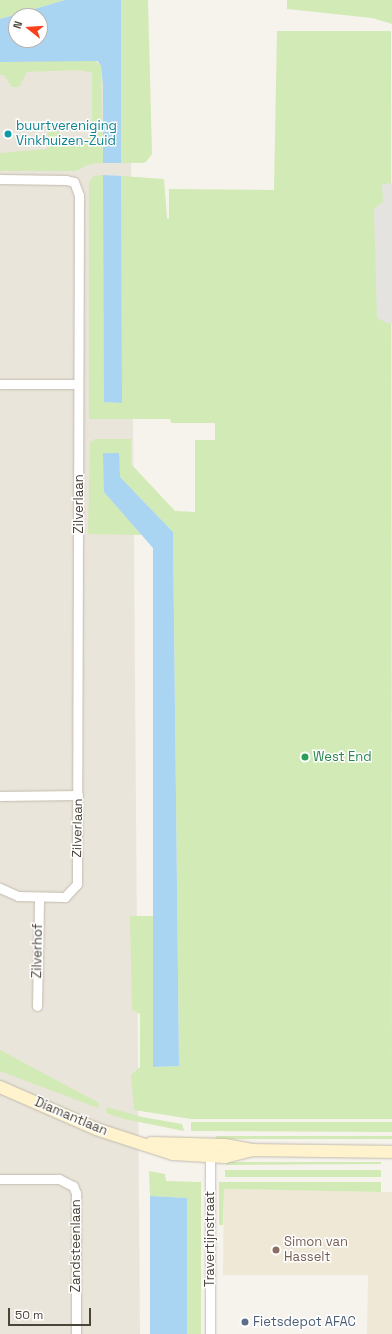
<!DOCTYPE html>
<style>
body{margin:0}
#map{position:relative;width:392px;height:1334px;overflow:hidden;background:#f6f3ec;font-family:"Space Grotesk",sans-serif}
div>[style]{position:absolute}
.residential>*{inset:0;background:#eae5da}
.education>*{inset:0;background:#efe8d6}
.green>*{inset:0;background:#d2eab5}
.parking>*{inset:0;background:#e5e3e0}
.water>*{inset:0;background:#a9d4f2}
.roads{filter:drop-shadow(0 0 1px #c2bbae) drop-shadow(0 0 1px #c2bbae)}
.street>*{height:9px;margin:-4.5px;padding:0 4.5px;transform-origin:4.5px;border-radius:4.5px;background:#fff}
.secondary>*{height:12px;margin:-6px;padding:0 6px;transform-origin:6px;border-radius:6px;background:#fff3cd}
.dots>*{width:11px;height:11px;translate:-50% -50%;box-sizing:border-box;border:2px solid #fff;border-radius:50%}
span{translate:-50% -50%;white-space:nowrap;text-align:center;line-height:1.15;-webkit-text-stroke:3px #fff;paint-order:stroke}
.culture-label{font-size:13px;color:#0d838f}
.left{translate:0 -50%;text-align:left}
.street-label{font-size:13px;color:#4b4439}
.leisure-label{font-size:13px;color:#27864d}
.education-label{font-size:13px;color:#785e54}
.service-label{font-size:13px;color:#4e5e75}
.north{position:absolute;left:8px;top:8px;width:40px;height:40px;box-sizing:border-box;background:#fff;border:1px solid #b7b4b0;border-radius:50%;rotate:287deg;font-size:11px;font-weight:700;line-height:16px;text-align:center;color:#4b4439}
.north::after{content:'';display:block;margin:auto;width:14px;height:18px;background:#fc3f1d;clip-path:polygon(50% 0,100% 100%,50% 72%,0 100%)}
.scale{position:absolute;left:8px;top:1308px;width:83px;height:18px;box-sizing:border-box;border:2px solid #4b4439;border-top:0;padding-left:5px;font-size:12px;line-height:14px;white-space:nowrap;color:#4b4439;-webkit-text-stroke:3px #fff;paint-order:stroke}
</style>
<div id="map">
<div class="residential">
<div style="clip-path:polygon(130px 19px,140px 1334px,0 1334px,0 51px)"></div>
</div>
<div class="education">
<div style="clip-path:polygon(224px 1189px,392px 1192px,392px 1334px,367px 1334px,368px 1275px,223px 1275px)"></div>
</div>
<div class="green">
<div style="clip-path:polygon(0 0,65px 0,0 19px)"></div>
<div style="clip-path:polygon(121px 0,148px 0,152px 154px,146px 162px,142px 163px,121px 163px)"></div>
<div style="clip-path:polygon(287px 0,392px 0,392px 24px,372px 18px,287px 9px)"></div>
<div style="clip-path:polygon(277px 31px,391px 31px,392px 1119px,191px 1119px,134px 1110px,131px 1075px,140px 1067px,140px 1014px,132px 1010px,130px 916px,153px 916px,153px 1067px,179px 1066px,173px 532px,120px 477px,104px 492px,142px 535px,88px 534px,90px 442px,95px 439px,131px 439px,131px 464px,175px 511px,195px 512px,195px 440px,215px 440px,215px 423px,171px 423px,170px 419px,89px 419px,89px 182px,94px 176px,103px 175px,104px 402px,122px 403px,121px 176px,164px 179px,167px 218px,169px 219px,169px 189px,274px 190px)"></div>
<div style="clip-path:polygon(92px 60px,101px 65px,103px 163px,90px 164px,76px 171px,0 171px,0 153px,47px 149px,49px 123px,54px 125px,68px 144px,78px 145px,86px 141px,92px 132px,92px 73px,80px 70px,27px 72px,19px 87px,12px 87px,4px 75px,0 75px,0 62px)"></div>
<div style="clip-path:polygon(0 1050px,99px 1103px,98px 1108px,0 1071px)"></div>
<div style="clip-path:polygon(107px 1107px,142px 1117px,182px 1124px,184px 1131px,124px 1119px,106px 1113px)"></div>
<div style="clip-path:polygon(191px 1122px,392px 1122px,392px 1132px,191px 1131px)"></div>
<div style="clip-path:polygon(216px 1136px,392px 1136px,392px 1139px,215px 1139px)"></div>
<div style="clip-path:polygon(225px 1162px,381px 1162px,381px 1164px,226px 1165px)"></div>
<div style="clip-path:polygon(225px 1170px,381px 1170px,381px 1177px,225px 1177px)"></div>
<div style="clip-path:polygon(149px 1171px,165px 1174px,166px 1181px,201px 1182px,201px 1334px,187px 1334px,187px 1198px,150px 1196px)"></div>
<div style="clip-path:polygon(219px 1182px,381px 1182px,381px 1192px,224px 1189px,223px 1225px,219px 1225px)"></div>
</div>
<div class="parking">
<div style="clip-path:polygon(392px 183px,392px 323px,387px 323px,377px 318px,374px 209px,383px 202px,382px 184px)"></div>
</div>
<div class="water">
<div style="clip-path:polygon(evenodd,65px 0,121px 0,121px 163px,103px 163px,103px 85px,101px 66px,98px 61px,0 62px,0 19px,65px 0,16px 16px,40px 16px,40px 40px,16px 40px,16px 16px)"></div>
<div style="clip-path:polygon(103px 175px,121px 176px,122px 403px,104px 402px)"></div>
<div style="clip-path:polygon(103px 453px,119px 453px,120px 477px,173px 532px,179px 1066px,153px 1067px,153px 548px,104px 492px)"></div>
<div style="clip-path:polygon(150px 1196px,187px 1198px,187px 1334px,150px 1334px)"></div>
</div>
<div class="roads">
<div class="street">
<div style="left:0;top:179px;width:66px;rotate:0.9deg"></div>
<div style="left:66px;top:180px;width:8px;rotate:14deg"></div>
<div style="left:74px;top:182px;width:14px;rotate:69deg"></div>
<div style="left:79px;top:195px;width:689px;rotate:90.17deg"></div>
<div style="left:77px;top:884px;width:18px;rotate:133deg"></div>
<div style="left:65px;top:897px;width:47px;rotate:-178.8deg"></div>
<div style="left:18px;top:896px;width:20px;rotate:-156deg"></div>
<div style="left:0;top:384px;width:78px"></div>
<div style="left:0;top:796px;width:78px;rotate:-0.7deg"></div>
<div style="left:37px;top:1006px;width:109px;rotate:-88.9deg"></div>
<div style="left:0;top:1179px;width:59px"></div>
<div style="left:59px;top:1179px;width:16px;rotate:27deg"></div>
<div style="left:73px;top:1186px;width:8px;rotate:67deg"></div>
<div style="left:76px;top:1193px;width:141px;rotate:90deg"></div>
<div style="left:210px;top:1334px;width:183px;rotate:-90deg"></div>
</div>
<div class="secondary">
<div style="left:0;top:1087px;width:105px;rotate:23.6deg"></div>
<div style="left:96px;top:1129px;width:81px;rotate:18deg"></div>
<div style="left:173px;top:1154px;width:52px;rotate:3.3deg"></div>
<div style="left:225px;top:1157px;width:30px;rotate:-14deg"></div>
<div style="left:151px;top:1143px;width:74px;rotate:1.5deg"></div>
<div style="left:225px;top:1145px;width:29px;rotate:10deg"></div>
<div style="left:254px;top:1150px;width:138px;rotate:0.8deg"></div>
</div>
</div>
<div class="dots">
<div style="left:8px;top:134px;background:#0f9aa8"></div>
<div style="left:305px;top:757px;background:#2e9e5b"></div>
<div style="left:276px;top:1250px;background:#8d6e63"></div>
<div style="left:245px;top:1322px;background:#5c6f8a"></div>
</div>
<div class="culture-label">
<span class="left" style="left:16px;top:134px">buurtvereniging<br>Vinkhuizen-Zuid</span>
</div>
<div class="street-label">
<span style="left:79px;top:504px;rotate:-90deg">Zilverlaan</span>
<span style="left:78px;top:828px;rotate:-89deg">Zilverlaan</span>
<span style="left:38px;top:951px;rotate:-89deg">Zilverhof</span>
<span style="left:71px;top:1117px;rotate:23deg">Diamantlaan</span>
<span style="left:210px;top:1239px;rotate:-90deg">Travertijnstraat</span>
<span style="left:76px;top:1246px;rotate:-90deg">Zandsteenlaan</span>
</div>
<div class="leisure-label">
<span class="left" style="left:313px;top:757px">West End</span>
</div>
<div class="education-label">
<span class="left" style="left:284px;top:1250px">Simon van<br>Hasselt</span>
</div>
<div class="service-label">
<span class="left" style="left:253px;top:1322px">Fietsdepot AFAC</span>
</div>
<div class="north">N</div>
<div class="scale">50 m</div>
</div>
